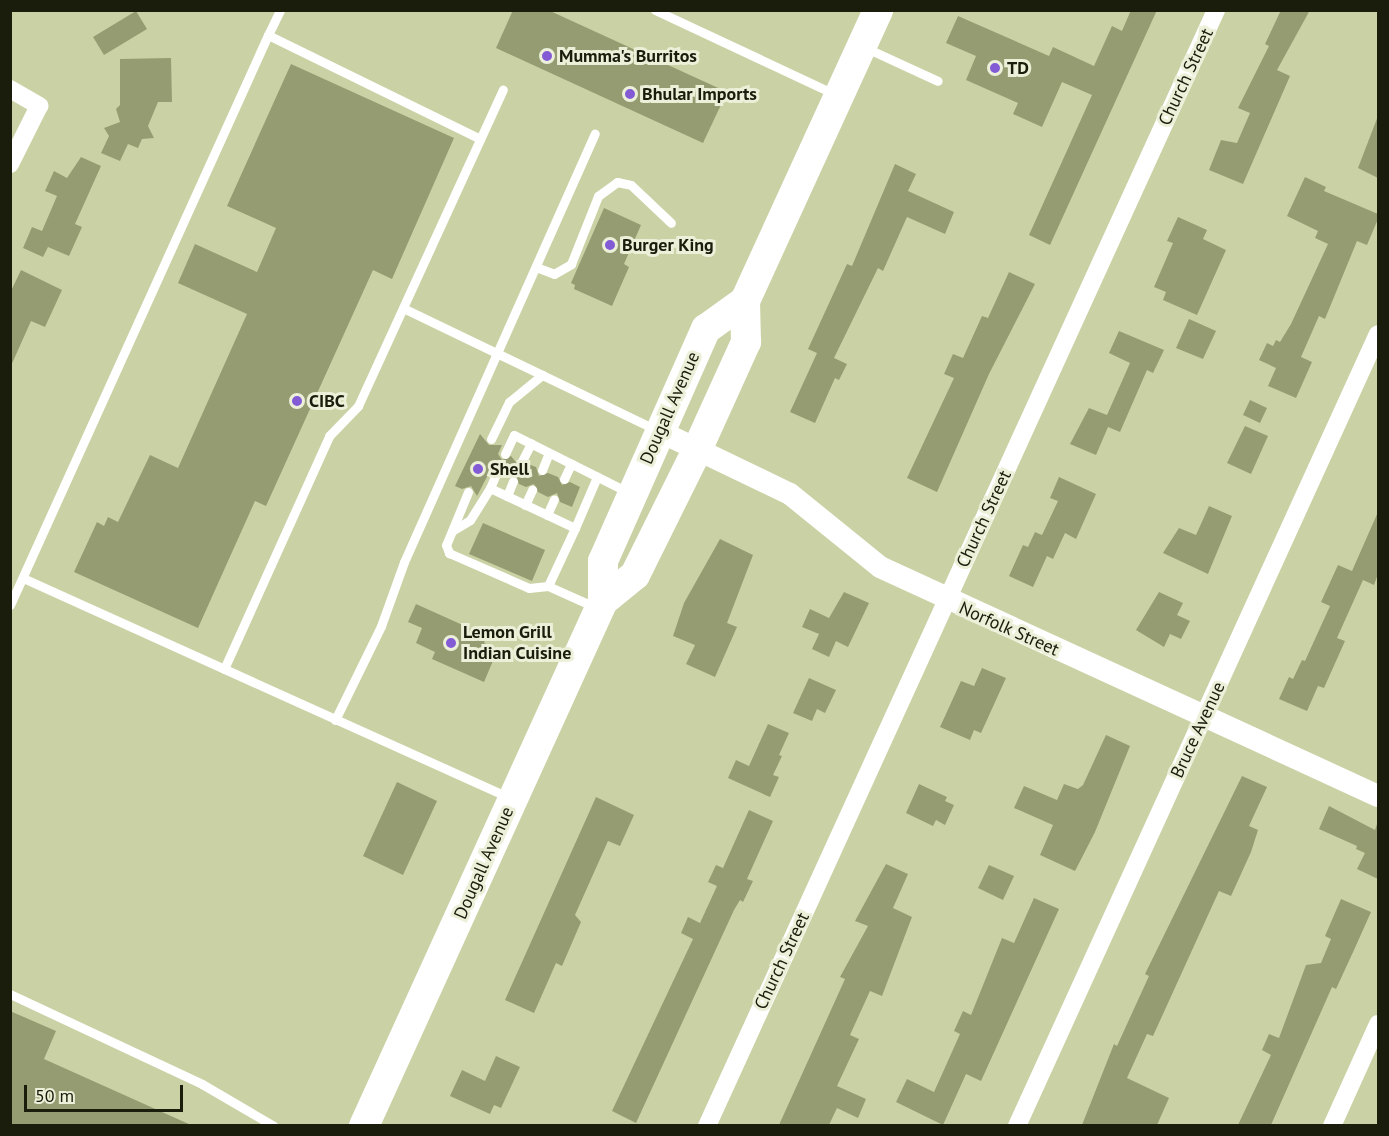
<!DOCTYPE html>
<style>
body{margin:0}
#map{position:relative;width:1389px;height:1136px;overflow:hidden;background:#cad2a5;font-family:"PT Sans",sans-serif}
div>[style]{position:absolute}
.building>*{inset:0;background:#959c71}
.service>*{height:9px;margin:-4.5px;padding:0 4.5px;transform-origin:4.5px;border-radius:4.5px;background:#fff}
.minor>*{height:18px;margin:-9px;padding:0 9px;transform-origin:9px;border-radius:9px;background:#fff}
.tertiary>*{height:22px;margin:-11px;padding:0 11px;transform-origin:11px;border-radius:11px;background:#fff}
.primary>*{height:30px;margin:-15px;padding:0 15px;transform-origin:15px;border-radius:15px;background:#fff}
.dots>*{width:16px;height:16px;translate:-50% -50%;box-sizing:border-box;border:3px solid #ecf0d9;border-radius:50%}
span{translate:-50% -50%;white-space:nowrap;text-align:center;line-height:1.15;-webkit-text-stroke:6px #ecf0d9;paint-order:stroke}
.poi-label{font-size:18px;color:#1a1c0c;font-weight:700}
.left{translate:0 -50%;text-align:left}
.street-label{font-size:18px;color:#1a1c0c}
.frame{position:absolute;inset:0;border:12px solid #1a1c0c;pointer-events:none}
.scale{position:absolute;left:24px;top:1085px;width:159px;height:27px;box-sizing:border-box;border:3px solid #1a1c0c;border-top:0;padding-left:8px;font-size:18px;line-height:21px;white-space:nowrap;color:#1a1c0c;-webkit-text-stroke:4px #ecf0d9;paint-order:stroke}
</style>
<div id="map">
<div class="building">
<div style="clip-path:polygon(513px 10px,548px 10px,727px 92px,703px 143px,496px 48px)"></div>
<div style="clip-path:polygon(1131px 10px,1157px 10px,1050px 245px,1029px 235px,1092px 95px,1062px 82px,1042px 127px,1013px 114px,1018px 103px,966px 80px,976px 56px,946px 43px,958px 16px,1049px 56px,1053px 47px,1094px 66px,1112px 26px,1122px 31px)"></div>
<div style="clip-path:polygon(1281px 10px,1310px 10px,1277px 70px,1290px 76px,1243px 184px,1209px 170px,1221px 140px,1237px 143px,1250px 113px,1238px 108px,1269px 46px,1265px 44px)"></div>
<div style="clip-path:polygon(136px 11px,147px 29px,104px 55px,93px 37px)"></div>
<div style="clip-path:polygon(171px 58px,172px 102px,158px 102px,148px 126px,154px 138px,142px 139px,138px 148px,128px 144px,120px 161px,101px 153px,109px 136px,104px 128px,120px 122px,116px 109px,120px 105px,120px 59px)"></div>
<div style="clip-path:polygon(291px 64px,454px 138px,392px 279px,373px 270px,266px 506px,255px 501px,198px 628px,74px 572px,97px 522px,104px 526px,108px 517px,118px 522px,150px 455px,178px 468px,247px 314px,178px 283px,195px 244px,257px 272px,276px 228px,227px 206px)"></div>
<div style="clip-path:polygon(1378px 116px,1378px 178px,1358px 168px)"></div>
<div style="clip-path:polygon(81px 157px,101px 166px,75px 224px,82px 227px,69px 256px,48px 247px,43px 257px,23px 248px,32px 227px,42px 231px,57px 196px,45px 191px,54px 171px,67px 178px)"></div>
<div style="clip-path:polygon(895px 164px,916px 174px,908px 191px,954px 212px,945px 234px,907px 217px,883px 271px,878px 268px,834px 358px,847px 364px,839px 380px,835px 378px,815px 423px,790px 412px,817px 353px,808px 349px,847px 264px,852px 266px)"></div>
<div style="clip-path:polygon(1305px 177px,1326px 187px,1324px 191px,1378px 214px,1378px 219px,1367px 245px,1357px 241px,1325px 319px,1319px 316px,1301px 357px,1312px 362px,1296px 398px,1268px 386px,1276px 368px,1259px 360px,1267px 343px,1273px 346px,1276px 340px,1280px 342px,1291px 324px,1328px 244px,1315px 238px,1318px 231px,1287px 216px)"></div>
<div style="clip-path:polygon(604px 208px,641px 225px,624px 264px,629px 267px,612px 306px,574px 289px,575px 285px,571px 283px)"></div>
<div style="clip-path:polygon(1178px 217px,1207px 230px,1203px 239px,1226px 250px,1197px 315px,1163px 300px,1166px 292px,1154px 287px,1173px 243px,1167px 241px)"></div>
<div style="clip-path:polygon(21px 270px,62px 290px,45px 327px,31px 321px,10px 368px,10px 293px)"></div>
<div style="clip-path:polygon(1009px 272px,1035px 284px,989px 374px,937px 492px,907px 478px,954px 378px,944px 374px,953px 354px,963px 358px,982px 316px,988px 318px)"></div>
<div style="clip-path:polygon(1189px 319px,1216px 331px,1203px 359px,1176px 348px)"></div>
<div style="clip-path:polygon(1119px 331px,1164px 350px,1153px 373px,1147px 370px,1120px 432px,1108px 427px,1096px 455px,1070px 444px,1089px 408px,1107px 415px,1130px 363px,1109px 353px)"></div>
<div style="clip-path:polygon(1250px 400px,1267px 408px,1260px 423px,1243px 415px)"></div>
<div style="clip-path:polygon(1245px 426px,1268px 436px,1251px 474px,1227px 463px)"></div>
<div style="clip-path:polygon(480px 434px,489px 445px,502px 445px,498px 454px,502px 460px,511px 456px,520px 467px,528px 464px,536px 467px,539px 476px,548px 473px,558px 477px,562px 485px,570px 482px,580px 487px,572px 507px,560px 502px,557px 493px,548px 497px,538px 492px,534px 484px,526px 487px,519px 484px,516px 475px,502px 477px,498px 468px,490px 471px,477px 496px,471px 486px,462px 489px,455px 486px)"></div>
<div style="clip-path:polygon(1059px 477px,1096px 494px,1076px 539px,1065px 533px,1053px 559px,1047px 556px,1033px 587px,1009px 576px,1023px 545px,1028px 547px,1035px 532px,1042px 535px,1058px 501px,1050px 498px)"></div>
<div style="clip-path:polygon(1209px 506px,1232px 516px,1208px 574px,1163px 553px,1179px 528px,1196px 535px)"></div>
<div style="clip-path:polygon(1378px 512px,1378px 574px,1374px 585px,1363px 580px,1337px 638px,1345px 641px,1324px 688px,1318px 686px,1307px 711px,1279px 699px,1289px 677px,1293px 679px,1302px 660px,1305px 661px,1330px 606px,1321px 602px,1338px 565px,1352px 571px)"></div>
<div style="clip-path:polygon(483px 523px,545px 550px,532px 581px,469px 554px)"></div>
<div style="clip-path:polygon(720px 539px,753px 555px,727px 623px,737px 627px,715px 677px,686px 664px,695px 645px,673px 636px,684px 603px)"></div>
<div style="clip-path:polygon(844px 592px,869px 603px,848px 647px,836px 641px,829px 657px,812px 649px,819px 634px,802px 627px,810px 609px,829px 618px)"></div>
<div style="clip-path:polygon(1159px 592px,1183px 603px,1177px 615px,1190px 621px,1181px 639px,1170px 634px,1164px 647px,1136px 630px)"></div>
<div style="clip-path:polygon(416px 604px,487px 636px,484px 643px,498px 649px,484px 682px,432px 659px,435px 652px,416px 643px,422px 628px,408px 622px)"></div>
<div style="clip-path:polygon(982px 668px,1006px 678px,981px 733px,974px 730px,970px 740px,940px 727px,961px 681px,974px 686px)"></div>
<div style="clip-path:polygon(809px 678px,836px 690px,825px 713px,817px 709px,812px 721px,793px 713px)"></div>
<div style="clip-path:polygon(768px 724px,789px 733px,779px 755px,782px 756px,773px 775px,779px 777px,770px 797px,728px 778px,736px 760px,749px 766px)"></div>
<div style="clip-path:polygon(1106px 735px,1130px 746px,1095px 832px,1075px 871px,1040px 855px,1053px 825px,1014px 808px,1024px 786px,1057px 800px,1064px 784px,1078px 789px,1083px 785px)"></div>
<div style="clip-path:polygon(1242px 776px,1267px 787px,1249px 826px,1258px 830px,1251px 852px,1231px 896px,1219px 891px,1153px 1036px,1147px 1034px,1127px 1078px,1169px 1098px,1157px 1125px,1082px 1125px,1114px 1044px,1117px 1046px,1149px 976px,1145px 974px)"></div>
<div style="clip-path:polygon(397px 782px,437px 801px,403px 875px,363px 856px)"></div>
<div style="clip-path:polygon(919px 784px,947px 797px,945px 801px,954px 805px,945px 825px,936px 820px,933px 826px,906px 813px)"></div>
<div style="clip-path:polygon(596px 797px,634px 815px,620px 846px,608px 841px,575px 915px,581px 922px,562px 966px,556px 963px,534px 1013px,505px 1000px)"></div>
<div style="clip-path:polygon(1329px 806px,1375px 830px,1378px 821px,1378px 879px,1357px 869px,1365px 853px,1356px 849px,1357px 846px,1319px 829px)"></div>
<div style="clip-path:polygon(749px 810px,773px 821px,747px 879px,753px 881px,743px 902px,740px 900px,734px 910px,636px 1123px,612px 1111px,693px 939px,681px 933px,688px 917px,700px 923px,717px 886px,708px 882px,716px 865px,723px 868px)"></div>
<div style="clip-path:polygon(886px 864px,908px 874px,893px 908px,912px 917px,882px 996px,870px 991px,850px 1035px,859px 1039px,837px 1086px,866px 1099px,858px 1118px,837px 1108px,829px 1125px,779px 1125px,845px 979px,840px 977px,868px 926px,855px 921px)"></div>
<div style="clip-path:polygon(989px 865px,1014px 876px,1003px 900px,978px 888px)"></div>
<div style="clip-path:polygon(1034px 898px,1059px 909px,981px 1081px,966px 1074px,943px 1125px,896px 1102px,907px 1079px,934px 1092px,960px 1034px,954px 1031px,963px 1011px,971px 1015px,1002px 938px,1014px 943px)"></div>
<div style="clip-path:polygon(1341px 899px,1371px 912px,1354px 950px,1336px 989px,1332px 987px,1271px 1125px,1238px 1125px,1271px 1055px,1262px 1050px,1269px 1034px,1279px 1038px,1306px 965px,1321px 963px,1331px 939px,1325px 936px)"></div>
<div style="clip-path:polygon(10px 1011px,56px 1031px,44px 1059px,191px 1125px,10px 1125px)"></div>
<div style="clip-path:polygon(496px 1056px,520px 1067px,501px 1108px,494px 1105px,490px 1114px,450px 1096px,462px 1070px,485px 1081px)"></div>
</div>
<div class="service">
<div style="left:655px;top:10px;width:198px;rotate:25.1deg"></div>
<div style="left:268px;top:35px;width:28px;rotate:-64deg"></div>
<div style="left:864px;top:47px;width:81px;rotate:24.7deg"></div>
<div style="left:536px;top:267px;width:19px;rotate:21deg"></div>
<div style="left:554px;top:274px;width:20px;rotate:-30deg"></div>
<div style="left:571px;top:264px;width:73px;rotate:-68.3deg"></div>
<div style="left:598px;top:196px;width:24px;rotate:-36deg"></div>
<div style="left:617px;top:182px;width:14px;rotate:12deg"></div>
<div style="left:631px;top:185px;width:55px;rotate:43.5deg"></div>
<div style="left:403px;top:308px;width:282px;rotate:25.7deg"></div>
<div style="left:491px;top:439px;width:41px;rotate:-64.1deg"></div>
<div style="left:509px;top:402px;width:43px;rotate:-39.3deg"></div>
<div style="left:505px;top:454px;width:21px;rotate:-65deg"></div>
<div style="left:514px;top:435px;width:130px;rotate:26.6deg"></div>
<div style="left:522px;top:461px;width:20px;rotate:-63deg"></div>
<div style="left:542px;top:470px;width:18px;rotate:-68deg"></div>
<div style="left:496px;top:474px;width:15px;rotate:113deg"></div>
<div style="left:490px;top:488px;width:94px;rotate:25.2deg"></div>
<div style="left:575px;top:528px;width:56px;rotate:-66.7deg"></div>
<div style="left:564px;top:479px;width:17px;rotate:-65deg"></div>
<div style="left:468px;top:492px;width:57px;rotate:112.5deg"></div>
<div style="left:446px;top:545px;width:9px;rotate:69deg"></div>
<div style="left:449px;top:553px;width:87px;rotate:23.6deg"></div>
<div style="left:529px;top:588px;width:19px;rotate:-6deg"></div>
<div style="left:507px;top:496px;width:16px;rotate:-68deg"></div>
<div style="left:525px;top:505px;width:17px;rotate:-65deg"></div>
<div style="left:547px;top:515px;width:17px;rotate:-66deg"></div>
<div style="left:575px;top:528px;width:64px;rotate:115deg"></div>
<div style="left:548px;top:586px;width:51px;rotate:24.1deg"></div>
<div style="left:452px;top:531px;width:21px;rotate:-31deg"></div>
<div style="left:470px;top:520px;width:38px;rotate:-58deg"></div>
<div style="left:23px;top:578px;width:532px;rotate:24.3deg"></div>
<div style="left:10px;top:605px;width:626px;rotate:-65.65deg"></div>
<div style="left:268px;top:35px;width:236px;rotate:26.1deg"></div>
<div style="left:224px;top:669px;width:256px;rotate:-65.7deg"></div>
<div style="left:329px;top:436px;width:42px;rotate:-46deg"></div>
<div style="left:358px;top:406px;width:348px;rotate:-65.4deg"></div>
<div style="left:335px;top:720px;width:105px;rotate:-63.9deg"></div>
<div style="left:381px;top:626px;width:68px;rotate:-70.2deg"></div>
<div style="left:404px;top:562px;width:469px;rotate:-66deg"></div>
<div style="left:10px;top:994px;width:212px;rotate:25.1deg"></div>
<div style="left:202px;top:1084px;width:83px;rotate:30.3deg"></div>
</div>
<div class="minor">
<div style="left:10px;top:89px;width:34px;rotate:30deg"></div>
<div style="left:39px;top:106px;width:65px;rotate:116.6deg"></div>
<div style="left:707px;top:1126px;width:1227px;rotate:-65.48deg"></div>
<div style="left:1017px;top:1126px;width:870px;rotate:-65.5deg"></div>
<div style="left:1332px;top:1126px;width:112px;rotate:-65.7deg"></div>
</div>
<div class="tertiary">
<div style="left:659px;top:431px;width:145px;rotate:25.7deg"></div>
<div style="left:790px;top:494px;width:116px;rotate:39deg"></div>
<div style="left:880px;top:567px;width:548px;rotate:24.69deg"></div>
</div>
<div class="primary">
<div style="left:603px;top:601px;width:40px;rotate:-90deg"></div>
<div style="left:603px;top:561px;width:254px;rotate:-66.1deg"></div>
<div style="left:706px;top:329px;width:48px;rotate:-35.7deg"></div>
<div style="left:364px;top:1126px;width:577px;rotate:-65.52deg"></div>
<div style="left:603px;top:601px;width:41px;rotate:-39.1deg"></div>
<div style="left:635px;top:575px;width:140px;rotate:-63.6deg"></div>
<div style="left:697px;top:450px;width:119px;rotate:-65.6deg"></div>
<div style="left:746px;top:342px;width:41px;rotate:-91.4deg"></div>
<div style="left:745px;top:301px;width:320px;rotate:-65.4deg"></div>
</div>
<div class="dots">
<div style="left:547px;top:56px;background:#835bd5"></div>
<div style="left:995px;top:68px;background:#835bd5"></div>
<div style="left:630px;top:94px;background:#835bd5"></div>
<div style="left:610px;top:245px;background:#835bd5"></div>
<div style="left:297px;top:401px;background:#835bd5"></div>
<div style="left:478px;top:469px;background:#835bd5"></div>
<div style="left:451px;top:643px;background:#835bd5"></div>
</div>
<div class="poi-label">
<span class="left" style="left:559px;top:56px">Mumma's Burritos</span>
<span class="left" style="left:1007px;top:68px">TD</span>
<span class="left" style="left:642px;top:94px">Bhular Imports</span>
<span class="left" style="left:622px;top:245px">Burger King</span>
<span class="left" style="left:309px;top:401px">CIBC</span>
<span class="left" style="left:490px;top:469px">Shell</span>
<span class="left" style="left:463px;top:643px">Lemon Grill<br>Indian Cuisine</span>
</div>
<div class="street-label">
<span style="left:1186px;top:77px;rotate:-65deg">Church Street</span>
<span style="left:670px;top:408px;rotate:-66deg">Dougall Avenue</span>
<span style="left:984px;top:519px;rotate:-65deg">Church Street</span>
<span style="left:1009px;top:629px;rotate:24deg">Norfolk Street</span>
<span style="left:1198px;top:730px;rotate:-65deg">Bruce Avenue</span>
<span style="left:484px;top:863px;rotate:-66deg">Dougall Avenue</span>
<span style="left:782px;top:961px;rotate:-65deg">Church Street</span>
</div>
<div class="frame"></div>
<div class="scale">50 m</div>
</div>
